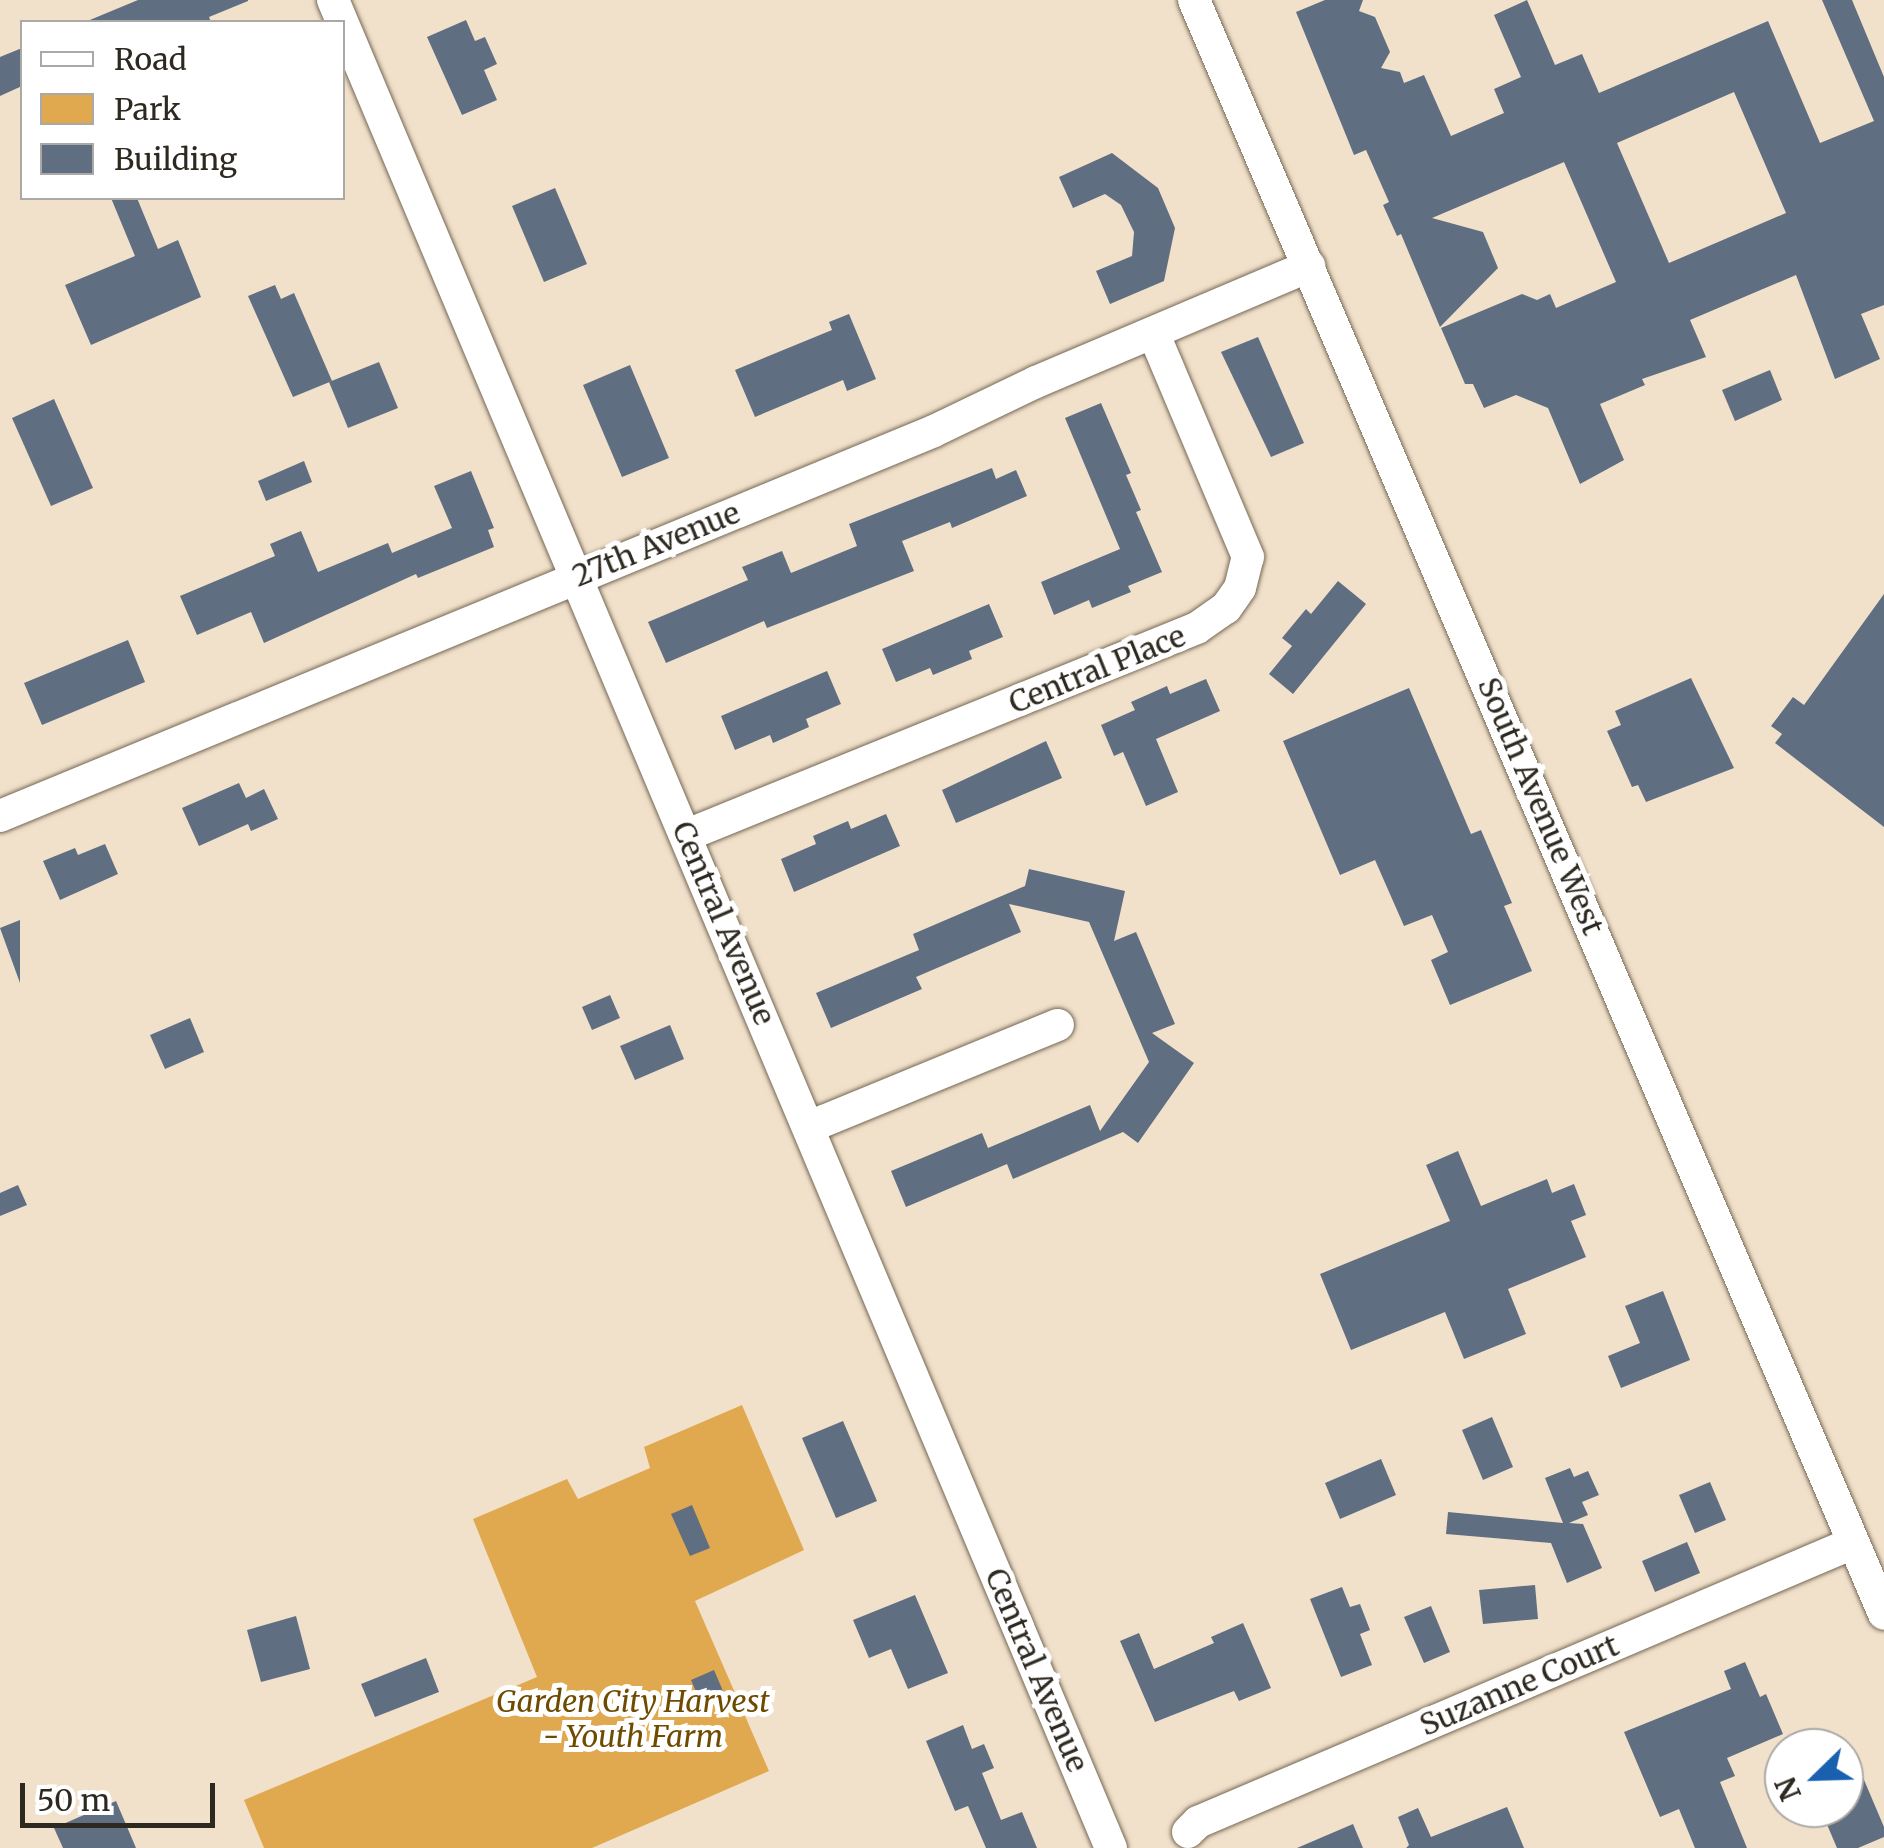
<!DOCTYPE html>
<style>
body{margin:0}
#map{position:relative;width:1884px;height:1848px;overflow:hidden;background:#f1e1cb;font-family:Merriweather,serif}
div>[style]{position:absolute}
.green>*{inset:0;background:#e0a950}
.building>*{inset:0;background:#606e81}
.roads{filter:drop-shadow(0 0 2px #756854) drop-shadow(0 0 2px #756854)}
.minor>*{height:32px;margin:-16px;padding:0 16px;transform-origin:16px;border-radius:16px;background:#fff}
span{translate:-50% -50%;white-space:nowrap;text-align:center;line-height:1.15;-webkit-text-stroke:10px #fff;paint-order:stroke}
.street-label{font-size:30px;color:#2e2920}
.park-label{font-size:30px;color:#6f4b00;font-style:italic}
.legend{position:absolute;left:20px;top:20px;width:325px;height:180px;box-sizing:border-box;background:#fff;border:2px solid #aba9a6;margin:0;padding:12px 18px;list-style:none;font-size:30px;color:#2e2920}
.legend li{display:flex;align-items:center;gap:20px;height:50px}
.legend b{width:50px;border:2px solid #aba9a6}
.north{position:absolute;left:1764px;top:1728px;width:100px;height:100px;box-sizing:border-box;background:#fff;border:2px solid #aba9a6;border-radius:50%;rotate:247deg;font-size:28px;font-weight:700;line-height:40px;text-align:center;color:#2e2920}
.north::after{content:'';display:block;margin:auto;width:35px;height:45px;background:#1a60b0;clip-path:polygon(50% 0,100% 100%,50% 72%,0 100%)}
.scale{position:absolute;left:20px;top:1783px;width:195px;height:45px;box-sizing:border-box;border:5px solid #2e2920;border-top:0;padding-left:12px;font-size:30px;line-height:35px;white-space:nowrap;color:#2e2920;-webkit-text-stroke:8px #fff;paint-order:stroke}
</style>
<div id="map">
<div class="green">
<div style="clip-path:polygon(742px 1405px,804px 1550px,695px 1601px,769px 1771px,592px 1848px,264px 1848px,244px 1800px,537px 1677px,473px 1519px,567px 1479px,578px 1499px,650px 1468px,644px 1447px)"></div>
</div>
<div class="building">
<div style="clip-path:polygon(138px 0,248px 0,248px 1px,209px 17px,211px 22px,85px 22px)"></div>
<div style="clip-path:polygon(evenodd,1325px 0,1363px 0,1359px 11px,1375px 17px,1390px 52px,1381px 68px,1400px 72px,1404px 83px,1424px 75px,1451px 136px,1504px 113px,1494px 89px,1521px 77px,1494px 15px,1527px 0,1555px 65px,1582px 54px,1599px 93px,1768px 21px,1820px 143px,1874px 121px,1822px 0,1852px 0,1884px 77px,1884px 305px,1861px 314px,1880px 359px,1835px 379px,1796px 275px,1690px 320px,1706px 357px,1642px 379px,1645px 385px,1600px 404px,1624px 460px,1580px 484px,1548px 408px,1516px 395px,1484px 408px,1473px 384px,1465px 384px,1441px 328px,1522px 294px,1537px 300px,1550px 294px,1556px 308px,1616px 282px,1564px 162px,1432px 218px,1483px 232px,1498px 268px,1440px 327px,1401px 234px,1397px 236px,1383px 205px,1389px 202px,1366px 150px,1354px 155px,1296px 12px,1325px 0,1734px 92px,1786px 213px,1669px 263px,1617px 143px,1734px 92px)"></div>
<div style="clip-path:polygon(466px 20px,475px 41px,485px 37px,497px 64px,484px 70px,497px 100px,462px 115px,427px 37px)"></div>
<div style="clip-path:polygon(22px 48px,22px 86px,0 96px,0 57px)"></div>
<div style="clip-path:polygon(1112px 153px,1158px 188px,1175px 228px,1164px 281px,1110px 304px,1096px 271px,1132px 256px,1134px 232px,1121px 205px,1105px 194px,1073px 208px,1059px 177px)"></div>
<div style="clip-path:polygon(555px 188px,587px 264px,544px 282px,512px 206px)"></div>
<div style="clip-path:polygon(111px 198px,137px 198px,158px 249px,178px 240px,201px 297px,91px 345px,65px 285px,135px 256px)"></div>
<div style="clip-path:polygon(275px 285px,281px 299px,294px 293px,332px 381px,293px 397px,248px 296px)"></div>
<div style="clip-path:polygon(849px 314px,876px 379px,847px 391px,843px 380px,755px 417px,735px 370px,832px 330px,829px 322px)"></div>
<div style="clip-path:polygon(1258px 337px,1304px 443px,1271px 457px,1221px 352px)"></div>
<div style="clip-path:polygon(379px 362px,398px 408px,348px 428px,329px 382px)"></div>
<div style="clip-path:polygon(630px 365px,669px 458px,622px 477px,583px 385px)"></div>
<div style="clip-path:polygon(1770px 370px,1782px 400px,1735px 421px,1722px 390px)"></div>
<div style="clip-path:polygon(54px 399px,93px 488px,51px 506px,12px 418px)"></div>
<div style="clip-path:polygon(1101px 403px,1131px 473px,1126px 475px,1141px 510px,1136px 512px,1162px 572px,1128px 586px,1131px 592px,1092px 608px,1089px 600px,1054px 615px,1041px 582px,1120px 549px,1065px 418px)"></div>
<div style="clip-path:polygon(304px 461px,312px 482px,266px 501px,258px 481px)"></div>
<div style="clip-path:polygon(992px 468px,996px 479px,1016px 470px,1027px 496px,952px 528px,950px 522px,902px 541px,914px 571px,767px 628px,764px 621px,666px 663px,648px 622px,748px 580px,742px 567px,782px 551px,791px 573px,857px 546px,849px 524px)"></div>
<div style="clip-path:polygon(471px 471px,494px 528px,488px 530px,494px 547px,418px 578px,416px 574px,264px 643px,251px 612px,197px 635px,180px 596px,275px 556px,270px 544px,301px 531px,318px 572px,388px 543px,392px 553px,452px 528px,434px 486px)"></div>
<div style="clip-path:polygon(1338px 581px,1366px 604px,1293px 694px,1269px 674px,1292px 646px,1282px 638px,1306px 609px,1311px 614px)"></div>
<div style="clip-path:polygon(1884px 594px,1884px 827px,1775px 743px,1782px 734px,1771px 726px,1793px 697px,1804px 705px)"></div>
<div style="clip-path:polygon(989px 604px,1003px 637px,969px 651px,972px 659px,933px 675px,930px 668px,896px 682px,882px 649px)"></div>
<div style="clip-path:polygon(128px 640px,145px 682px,42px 725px,24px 683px)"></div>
<div style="clip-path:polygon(827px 671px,841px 704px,806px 719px,809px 727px,773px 743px,770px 735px,735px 750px,721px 716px)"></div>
<div style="clip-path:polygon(1691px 678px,1734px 768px,1646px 802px,1638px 785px,1632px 787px,1607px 731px,1621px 725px,1615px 711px)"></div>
<div style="clip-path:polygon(1206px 679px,1220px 711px,1156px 739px,1178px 792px,1146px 806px,1123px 752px,1114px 756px,1101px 725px,1135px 710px,1131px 702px,1167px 686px,1170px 694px)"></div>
<div style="clip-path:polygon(1409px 688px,1471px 834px,1481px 830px,1512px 903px,1504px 906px,1532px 971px,1450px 1005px,1431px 960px,1448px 952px,1432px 915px,1404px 926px,1375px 860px,1340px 875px,1283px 741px)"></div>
<div style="clip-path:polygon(1046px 741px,1062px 778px,956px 823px,942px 790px)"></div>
<div style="clip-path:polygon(239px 783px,246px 798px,264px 789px,278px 819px,251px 831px,248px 824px,199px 846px,182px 808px)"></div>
<div style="clip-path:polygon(886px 814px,900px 846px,794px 892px,781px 859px,816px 844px,813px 836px,848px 821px,851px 829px)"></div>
<div style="clip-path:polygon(105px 844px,118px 874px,60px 900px,43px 861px,75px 848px,78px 855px)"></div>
<div style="clip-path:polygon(1029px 869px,1125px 891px,1114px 941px,1136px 932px,1175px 1024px,1152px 1033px,1194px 1063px,1138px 1143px,1123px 1132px,1013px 1179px,1007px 1164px,906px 1207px,891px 1171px,982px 1133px,988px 1148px,1090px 1105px,1100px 1131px,1149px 1062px,1089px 922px,1009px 904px,1021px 932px,916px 977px,922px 989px,831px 1028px,816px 993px,919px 950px,913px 934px,1025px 886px)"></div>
<div style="clip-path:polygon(20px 920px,20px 983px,0 928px)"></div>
<div style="clip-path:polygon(610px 995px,620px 1018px,592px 1030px,582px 1007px)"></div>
<div style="clip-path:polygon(190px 1018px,204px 1052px,165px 1069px,150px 1035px)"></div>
<div style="clip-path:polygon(670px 1025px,684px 1059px,635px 1080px,620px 1046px)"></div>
<div style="clip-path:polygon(1458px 1151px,1481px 1206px,1547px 1179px,1552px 1193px,1574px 1184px,1586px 1215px,1571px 1221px,1586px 1257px,1508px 1289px,1526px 1334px,1464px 1359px,1445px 1312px,1351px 1350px,1320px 1274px,1450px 1221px,1426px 1165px)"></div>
<div style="clip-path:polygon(18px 1185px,27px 1205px,0 1216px,0 1193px)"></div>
<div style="clip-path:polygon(1663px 1291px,1690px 1360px,1621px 1388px,1608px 1356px,1640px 1343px,1625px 1306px)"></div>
<div style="clip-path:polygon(1492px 1417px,1513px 1467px,1483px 1480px,1462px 1430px)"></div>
<div style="clip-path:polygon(843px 1421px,877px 1501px,836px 1518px,802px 1438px)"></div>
<div style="clip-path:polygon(1381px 1459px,1396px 1495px,1340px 1519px,1325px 1483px)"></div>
<div style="clip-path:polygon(1570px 1468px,1574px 1477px,1588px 1471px,1599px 1495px,1582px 1502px,1588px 1515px,1569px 1523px,1583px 1524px,1602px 1568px,1567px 1583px,1551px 1543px,1446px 1534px,1448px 1512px,1563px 1523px,1545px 1478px)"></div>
<div style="clip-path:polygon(1710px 1482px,1726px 1520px,1695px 1533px,1679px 1495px)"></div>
<div style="clip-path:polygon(692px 1505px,710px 1548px,690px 1556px,671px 1514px)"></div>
<div style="clip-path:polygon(1687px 1542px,1700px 1573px,1655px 1592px,1642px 1561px)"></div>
<div style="clip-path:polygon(1535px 1585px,1538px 1619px,1483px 1624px,1479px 1590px)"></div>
<div style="clip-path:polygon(1342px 1587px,1350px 1607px,1360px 1604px,1370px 1630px,1360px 1634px,1372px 1665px,1341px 1677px,1310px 1599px)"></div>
<div style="clip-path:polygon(915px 1595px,948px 1673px,908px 1689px,891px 1649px,869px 1658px,853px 1620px)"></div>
<div style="clip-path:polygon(1431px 1606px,1450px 1652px,1424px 1663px,1404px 1617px)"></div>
<div style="clip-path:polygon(296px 1616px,310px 1669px,261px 1682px,247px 1630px)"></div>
<div style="clip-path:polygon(1243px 1623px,1271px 1688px,1239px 1701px,1234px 1691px,1155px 1722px,1120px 1641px,1139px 1633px,1154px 1669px,1214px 1643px,1211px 1637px)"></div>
<div style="clip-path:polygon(426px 1658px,439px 1692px,375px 1717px,361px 1684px)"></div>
<div style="clip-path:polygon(1745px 1662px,1760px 1697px,1766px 1694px,1783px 1734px,1727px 1758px,1735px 1776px,1720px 1782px,1747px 1848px,1695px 1848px,1679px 1809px,1660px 1817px,1624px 1732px,1731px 1689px,1724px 1671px)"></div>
<div style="clip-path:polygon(714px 1670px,726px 1698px,703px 1708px,691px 1680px)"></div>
<div style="clip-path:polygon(963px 1725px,972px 1749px,984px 1744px,994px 1768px,982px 1773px,1001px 1820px,1022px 1812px,1037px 1848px,986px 1848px,968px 1806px,955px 1811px,926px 1741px)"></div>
<div style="clip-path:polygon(1859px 1768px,1884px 1827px,1884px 1837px,1858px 1848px,1837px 1848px,1820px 1808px,1844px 1808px,1844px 1775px)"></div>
<div style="clip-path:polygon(116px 1801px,136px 1848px,63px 1848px,54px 1828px)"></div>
<div style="clip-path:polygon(1507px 1807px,1524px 1848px,1406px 1848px,1409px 1845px,1398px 1817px,1418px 1808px,1431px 1837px)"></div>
<div style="clip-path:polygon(1353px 1824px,1363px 1848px,1297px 1848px)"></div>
</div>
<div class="roads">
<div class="minor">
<div style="left:333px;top:0;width:2005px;rotate:67.17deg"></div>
<div style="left:1194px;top:0;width:1755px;rotate:66.85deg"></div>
<div style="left:0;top:816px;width:1010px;rotate:-22.4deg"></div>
<div style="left:934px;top:431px;width:113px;rotate:-25.7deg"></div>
<div style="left:1036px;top:382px;width:297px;rotate:-23deg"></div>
<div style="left:687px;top:835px;width:550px;rotate:-22.09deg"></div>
<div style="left:1197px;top:628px;width:35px;rotate:-35deg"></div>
<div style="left:1226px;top:608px;width:24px;rotate:-55deg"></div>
<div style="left:1240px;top:588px;width:32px;rotate:-76deg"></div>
<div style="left:1248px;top:557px;width:242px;rotate:-112.9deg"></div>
<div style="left:809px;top:1127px;width:269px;rotate:-22.3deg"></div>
<div style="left:1188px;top:1832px;width:14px;rotate:-45deg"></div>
<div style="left:1198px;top:1822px;width:712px;rotate:-23.07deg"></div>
</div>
</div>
<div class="street-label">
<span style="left:656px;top:544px;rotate:-22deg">27th Avenue</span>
<span style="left:1097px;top:669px;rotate:-22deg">Central Place</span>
<span style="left:1541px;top:806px;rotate:67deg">South Avenue West</span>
<span style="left:724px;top:923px;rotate:67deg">Central Avenue</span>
<span style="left:1037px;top:1670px;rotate:67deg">Central Avenue</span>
<span style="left:1519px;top:1685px;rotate:-23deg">Suzanne Court</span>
</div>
<div class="park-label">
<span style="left:633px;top:1718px">Garden City Harvest<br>- Youth Farm</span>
</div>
<ul class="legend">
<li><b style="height:12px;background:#fff"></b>Road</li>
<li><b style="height:28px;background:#e0a950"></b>Park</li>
<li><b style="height:28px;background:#606e81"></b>Building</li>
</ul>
<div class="north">N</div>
<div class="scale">50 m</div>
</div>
